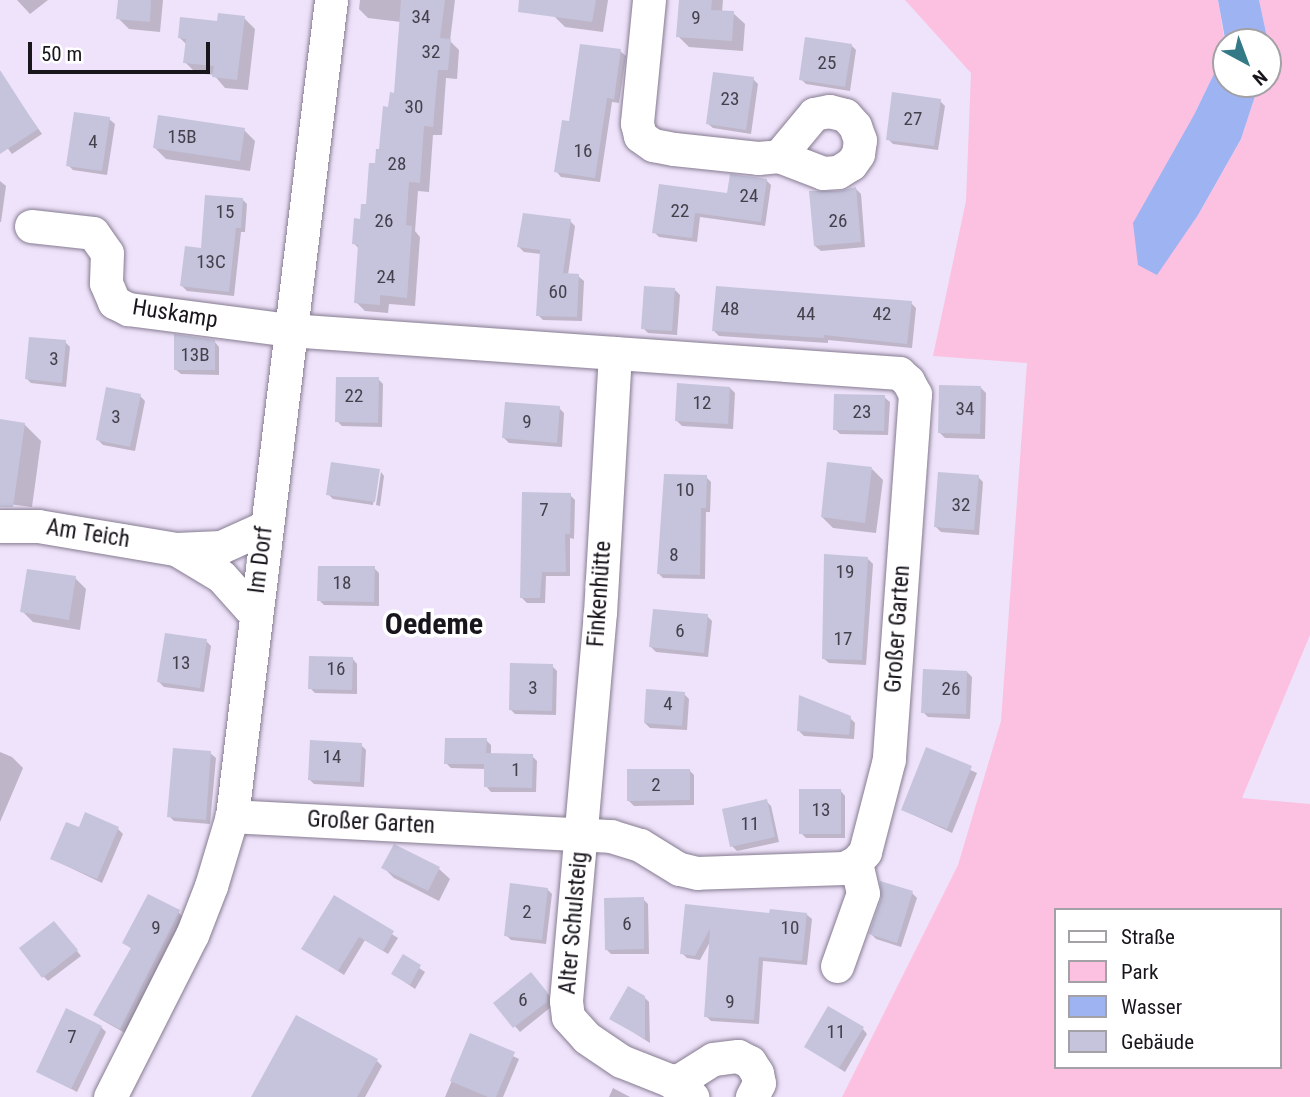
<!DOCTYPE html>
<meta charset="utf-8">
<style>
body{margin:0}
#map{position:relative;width:1310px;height:1097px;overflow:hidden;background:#eee3fa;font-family:"Roboto Condensed",sans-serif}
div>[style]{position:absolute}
.green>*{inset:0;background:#fcc0e1}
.water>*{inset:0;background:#9db3f2}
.shadow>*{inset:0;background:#0003}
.building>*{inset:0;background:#c5c4dc}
.roads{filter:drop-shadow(0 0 2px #867c91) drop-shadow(0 0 2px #867c91)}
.minor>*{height:33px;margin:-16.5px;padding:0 16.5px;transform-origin:16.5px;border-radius:16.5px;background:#fff}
span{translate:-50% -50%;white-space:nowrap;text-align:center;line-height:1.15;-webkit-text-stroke:7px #fff;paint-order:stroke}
.number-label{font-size:19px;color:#44414d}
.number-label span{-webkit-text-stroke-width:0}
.street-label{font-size:23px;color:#19151d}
.district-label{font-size:30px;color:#19151d;font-weight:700}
.legend{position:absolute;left:1054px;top:908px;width:228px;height:161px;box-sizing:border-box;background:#fff;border:2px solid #a3a1a5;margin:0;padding:9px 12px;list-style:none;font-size:21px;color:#19151d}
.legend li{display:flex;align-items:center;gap:14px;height:35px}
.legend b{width:35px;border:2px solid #a3a1a5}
.north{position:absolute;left:1212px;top:28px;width:70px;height:70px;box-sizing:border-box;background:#fff;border:2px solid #a3a1a5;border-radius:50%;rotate:139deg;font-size:19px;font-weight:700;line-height:28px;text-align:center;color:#19151d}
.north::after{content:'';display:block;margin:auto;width:24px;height:32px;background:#337986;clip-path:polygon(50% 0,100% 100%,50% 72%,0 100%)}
.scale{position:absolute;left:28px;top:42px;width:182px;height:32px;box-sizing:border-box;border:4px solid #19151d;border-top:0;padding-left:9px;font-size:21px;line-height:24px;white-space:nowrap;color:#19151d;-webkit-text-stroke:5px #fff;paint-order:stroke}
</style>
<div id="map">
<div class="green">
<div style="clip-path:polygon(evenodd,905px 0,1218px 0,1226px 49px,1194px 115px,1198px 215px,1241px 139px,1259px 84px,1268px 84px,1270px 51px,1259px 0,1310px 0,1310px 635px,1242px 798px,1310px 804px,1310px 1097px,842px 1097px,958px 865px,1001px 721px,1027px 363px,933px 356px,966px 201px,971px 73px,905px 0,1056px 910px,1280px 910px,1280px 1067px,1056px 1067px,1056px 910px)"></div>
</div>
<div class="water">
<div style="clip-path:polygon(1218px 0,1259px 0,1268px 42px,1226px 44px)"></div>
<div style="clip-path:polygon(1226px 49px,1226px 84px,1259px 84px,1241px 139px,1198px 215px,1157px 275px,1138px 265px,1133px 223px,1194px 115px)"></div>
</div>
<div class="shadow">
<div style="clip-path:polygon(17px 0,48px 0,30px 14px)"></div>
<div style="clip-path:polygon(119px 0,163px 0,160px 32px,129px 29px,118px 18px)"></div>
<div style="clip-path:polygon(360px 0,455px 0,450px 41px,459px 50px,457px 79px,446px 78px,442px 135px,433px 135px,429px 192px,418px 191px,415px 231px,420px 237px,415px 306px,389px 304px,388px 313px,365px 311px,356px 302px,359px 249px,354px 243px,367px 206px,396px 95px,401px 22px,368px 18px,359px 9px)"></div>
<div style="clip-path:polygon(556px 0,608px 0,603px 32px,565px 27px,554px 16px)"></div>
<div style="clip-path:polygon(681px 0,723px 0,722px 12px,733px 13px,745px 24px,743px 51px,689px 47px,678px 36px)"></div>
<div style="clip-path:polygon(244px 18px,255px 29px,248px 90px,225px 88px,214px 75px,196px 73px,185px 62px,187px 45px,180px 38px)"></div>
<div style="clip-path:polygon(851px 45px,856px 50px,850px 91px,806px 84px,801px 79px)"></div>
<div style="clip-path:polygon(620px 51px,626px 56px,619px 103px,612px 102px,600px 182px,561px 177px,556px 171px,570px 123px)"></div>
<div style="clip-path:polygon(753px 79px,758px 84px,751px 134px,713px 128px,707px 123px)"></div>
<div style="clip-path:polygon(10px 88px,42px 134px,12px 154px,0 138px,0 94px)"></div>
<div style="clip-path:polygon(940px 101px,945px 106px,938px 150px,893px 144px,888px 139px)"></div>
<div style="clip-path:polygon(109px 119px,115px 124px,107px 175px,73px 170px,68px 165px)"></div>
<div style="clip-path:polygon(244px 130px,255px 141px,250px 171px,166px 159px,155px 148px)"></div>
<div style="clip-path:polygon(766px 180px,771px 185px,765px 226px,700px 217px,697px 242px,659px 237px,654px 232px)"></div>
<div style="clip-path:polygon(0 181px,6px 186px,1px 222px,0 222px)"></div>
<div style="clip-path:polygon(856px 189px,861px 194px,865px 247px,821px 251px,815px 246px,839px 193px)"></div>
<div style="clip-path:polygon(242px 199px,247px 204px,245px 232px,241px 232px,234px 296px,187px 291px,182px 286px,203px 250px)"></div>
<div style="clip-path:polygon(570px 221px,575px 226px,568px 275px,578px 276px,584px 281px,582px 321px,543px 320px,538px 315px,541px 254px,524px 252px,519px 247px)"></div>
<div style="clip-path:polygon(675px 290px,680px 295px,677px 335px,648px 333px,643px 328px)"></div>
<div style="clip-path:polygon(911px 303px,916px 308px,912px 348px,828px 340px,828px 343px,719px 336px,714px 331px)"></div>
<div style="clip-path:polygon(214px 341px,219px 347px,219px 375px,181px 374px,175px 369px)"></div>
<div style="clip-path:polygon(65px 342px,70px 347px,66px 387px,31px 383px,26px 378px)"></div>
<div style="clip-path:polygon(378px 379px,383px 384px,382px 427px,342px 426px,337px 421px)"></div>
<div style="clip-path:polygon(730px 388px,735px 393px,733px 429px,682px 426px,677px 421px)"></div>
<div style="clip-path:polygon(981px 388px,986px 393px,985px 439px,945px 438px,940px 433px)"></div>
<div style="clip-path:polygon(140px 396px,145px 401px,135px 451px,103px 445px,98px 440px)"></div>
<div style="clip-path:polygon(884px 397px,890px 402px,888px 435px,840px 434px,835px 429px)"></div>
<div style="clip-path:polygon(559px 408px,564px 413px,562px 447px,509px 443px,504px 438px)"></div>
<div style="clip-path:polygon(0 421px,24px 424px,41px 441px,32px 507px,0 503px)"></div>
<div style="clip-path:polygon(872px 469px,883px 480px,876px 533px,833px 528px,822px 517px)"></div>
<div style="clip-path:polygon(379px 470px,373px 505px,333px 499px,328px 494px)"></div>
<div style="clip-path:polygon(381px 472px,384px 476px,380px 506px,376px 505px)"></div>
<div style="clip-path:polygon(706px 477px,711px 482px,710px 512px,706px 512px,705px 579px,663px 578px,658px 573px)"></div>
<div style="clip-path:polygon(978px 477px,983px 482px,979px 535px,941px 532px,936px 527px)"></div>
<div style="clip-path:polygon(570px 495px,575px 500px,574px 539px,570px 538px,570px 576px,546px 576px,545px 603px,527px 603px,522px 598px)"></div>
<div style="clip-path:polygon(868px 559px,873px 564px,866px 665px,829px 663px,823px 658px)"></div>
<div style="clip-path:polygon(374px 568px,379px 573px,379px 606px,324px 605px,319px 600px)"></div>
<div style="clip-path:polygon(75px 578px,86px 589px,80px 630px,33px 622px,22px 611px)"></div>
<div style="clip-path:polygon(707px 616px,712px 621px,708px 657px,656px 652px,651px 647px)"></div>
<div style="clip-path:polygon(206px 641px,211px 646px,204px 692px,164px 687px,159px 682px)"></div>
<div style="clip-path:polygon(352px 658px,357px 664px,357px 694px,315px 693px,310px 688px)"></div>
<div style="clip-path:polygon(552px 666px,557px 671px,556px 715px,515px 714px,510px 709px)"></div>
<div style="clip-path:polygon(967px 672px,972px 677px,970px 719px,928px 717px,923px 712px)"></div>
<div style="clip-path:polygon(684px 694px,689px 699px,687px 730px,650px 728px,645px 723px)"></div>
<div style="clip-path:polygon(850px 718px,855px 723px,854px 739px,804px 736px,799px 731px)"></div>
<div style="clip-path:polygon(486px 740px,491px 745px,491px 755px,532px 756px,537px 761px,536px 792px,491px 792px,486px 786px,486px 769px,451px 768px,446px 763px)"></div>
<div style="clip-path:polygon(361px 745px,366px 750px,364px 787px,314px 784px,309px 779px)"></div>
<div style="clip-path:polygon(927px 750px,977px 773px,952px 833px,903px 810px)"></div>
<div style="clip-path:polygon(0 752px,12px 757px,23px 768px,0 822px)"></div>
<div style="clip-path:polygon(210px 753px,216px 758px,210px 824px,174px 821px,169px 816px)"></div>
<div style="clip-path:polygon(689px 770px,694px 775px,694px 805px,634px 806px,629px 801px)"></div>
<div style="clip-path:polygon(840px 790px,845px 796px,845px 838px,806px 838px,801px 833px)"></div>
<div style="clip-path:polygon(766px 801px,771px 806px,779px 842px,737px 851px,732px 846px)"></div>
<div style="clip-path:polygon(118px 829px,123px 834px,102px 883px,52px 859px)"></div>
<div style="clip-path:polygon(394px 846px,439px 869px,450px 879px,439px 901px,394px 878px,383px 867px)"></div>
<div style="clip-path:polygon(547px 889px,552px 894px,546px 944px,511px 940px,506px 935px)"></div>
<div style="clip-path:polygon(912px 893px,917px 898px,901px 947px,876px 939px,871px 934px)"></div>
<div style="clip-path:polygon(334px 898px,398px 938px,388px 954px,365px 940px,344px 975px,304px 949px)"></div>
<div style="clip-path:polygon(643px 899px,648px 904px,649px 954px,611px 954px,606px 949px)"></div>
<div style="clip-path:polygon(687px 906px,771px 915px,806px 914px,812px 919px,807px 965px,763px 961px,759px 1024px,711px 1021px,706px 1016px,711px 940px,700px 960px,687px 958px,682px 953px)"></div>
<div style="clip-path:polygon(178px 912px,183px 917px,125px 1033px,100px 1019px,95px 1014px,132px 949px,124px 943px)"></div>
<div style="clip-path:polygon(59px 928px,81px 956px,48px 981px,43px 976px)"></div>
<div style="clip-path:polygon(403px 957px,425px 972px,415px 989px,393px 974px)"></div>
<div style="clip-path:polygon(536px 979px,552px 999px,551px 1007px,520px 1032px,495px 1003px)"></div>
<div style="clip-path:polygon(644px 997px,649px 1002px,650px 1043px,611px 1018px)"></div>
<div style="clip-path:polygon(101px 1027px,106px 1032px,77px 1092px,38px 1071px)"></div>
<div style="clip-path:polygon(863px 1029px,867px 1034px,845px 1072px,806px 1047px)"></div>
<div style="clip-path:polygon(471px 1036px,519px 1059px,503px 1097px,445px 1097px)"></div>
<div style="clip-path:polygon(377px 1061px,382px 1066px,365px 1097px,253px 1097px)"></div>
<div style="clip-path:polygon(613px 1088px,630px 1097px,609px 1097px)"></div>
</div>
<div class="building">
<div style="clip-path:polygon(118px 0,151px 0,150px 22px,116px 19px)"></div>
<div style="clip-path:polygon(401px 0,445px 0,440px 38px,451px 39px,448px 70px,438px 70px,433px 127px,424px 126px,420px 183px,409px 182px,406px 225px,412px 226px,407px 298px,380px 295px,380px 305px,354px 303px,358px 245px,352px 244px,354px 218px,360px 219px,361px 204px,366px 204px,369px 163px,375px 163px,376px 149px,379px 149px,383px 106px,388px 107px,390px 92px,394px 93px)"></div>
<div style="clip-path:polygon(519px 0,596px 0,592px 22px,518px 12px)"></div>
<div style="clip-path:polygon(679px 0,712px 0,711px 10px,734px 11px,732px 41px,676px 37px)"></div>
<div style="clip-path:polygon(218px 13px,245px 16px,237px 80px,212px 77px,214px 66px,183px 63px,186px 39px,178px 38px,180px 17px,217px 21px)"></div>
<div style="clip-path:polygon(805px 37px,852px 44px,845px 87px,799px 80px)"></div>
<div style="clip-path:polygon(580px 44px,621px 49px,614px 99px,607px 98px,595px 178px,554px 172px,562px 120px,569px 121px)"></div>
<div style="clip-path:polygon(0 70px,38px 129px,0 154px)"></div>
<div style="clip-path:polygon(713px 72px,754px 77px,746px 130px,706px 124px)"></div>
<div style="clip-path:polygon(892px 92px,941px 99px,934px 146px,886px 140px)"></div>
<div style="clip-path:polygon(74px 112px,110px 117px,102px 171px,66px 166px)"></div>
<div style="clip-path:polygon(158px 115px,245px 128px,240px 161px,153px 148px)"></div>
<div style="clip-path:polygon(730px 174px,767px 179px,761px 222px,695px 213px,692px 238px,652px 233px,659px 184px,727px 193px)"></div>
<div style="clip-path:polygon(856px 187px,861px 242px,814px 246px,809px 191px,839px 191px)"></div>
<div style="clip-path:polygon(205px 195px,243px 198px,241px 228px,236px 228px,229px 292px,180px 286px,185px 246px,201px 248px)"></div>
<div style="clip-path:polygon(523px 213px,571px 219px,563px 273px,579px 274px,577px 317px,536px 316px,540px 250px,517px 247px)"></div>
<div style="clip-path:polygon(644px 286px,675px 288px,672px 331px,641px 329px)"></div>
<div style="clip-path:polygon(716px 286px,912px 301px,907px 344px,824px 335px,824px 338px,712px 331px)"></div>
<div style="clip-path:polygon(174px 334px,215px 340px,215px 370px,174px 370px)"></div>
<div style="clip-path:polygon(29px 337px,66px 340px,62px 383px,25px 379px)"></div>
<div style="clip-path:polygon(336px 377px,379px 377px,378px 423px,335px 422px)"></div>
<div style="clip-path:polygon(677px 383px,730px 387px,728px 424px,675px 421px)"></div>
<div style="clip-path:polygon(939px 385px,981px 386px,980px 434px,938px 433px)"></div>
<div style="clip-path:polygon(106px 387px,141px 394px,130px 447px,96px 440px)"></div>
<div style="clip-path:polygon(834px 394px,885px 395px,884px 431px,833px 430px)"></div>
<div style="clip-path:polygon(505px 402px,560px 406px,557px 443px,502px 438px)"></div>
<div style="clip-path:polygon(0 419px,25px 423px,13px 507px,0 507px)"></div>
<div style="clip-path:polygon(331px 462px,380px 469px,375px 502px,326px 495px)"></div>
<div style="clip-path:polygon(827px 462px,872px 467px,865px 523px,821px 517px)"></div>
<div style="clip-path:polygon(938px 472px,979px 475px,974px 530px,934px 527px)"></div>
<div style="clip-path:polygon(664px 474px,707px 475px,706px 508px,701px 508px,700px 575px,657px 574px)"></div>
<div style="clip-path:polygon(522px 492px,571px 493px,570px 534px,565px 534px,566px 572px,542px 572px,540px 598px,520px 598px)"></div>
<div style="clip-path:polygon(824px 554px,868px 557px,862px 660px,822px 659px)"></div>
<div style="clip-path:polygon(318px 566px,375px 566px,374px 602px,317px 601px)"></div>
<div style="clip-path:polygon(27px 569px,76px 576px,69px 620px,20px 612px)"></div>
<div style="clip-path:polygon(653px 609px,708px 614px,704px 653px,649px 647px)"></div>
<div style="clip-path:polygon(165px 633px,207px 639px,200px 688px,157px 682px)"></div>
<div style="clip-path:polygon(309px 656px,353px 657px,352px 690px,308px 689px)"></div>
<div style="clip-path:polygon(510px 663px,553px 664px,552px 711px,509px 710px)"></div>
<div style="clip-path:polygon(923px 669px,967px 671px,966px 714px,921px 713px)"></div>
<div style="clip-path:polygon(646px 689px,685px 692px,682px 726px,644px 723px)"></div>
<div style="clip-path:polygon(799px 695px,851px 716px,849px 735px,797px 731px)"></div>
<div style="clip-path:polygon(445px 738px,487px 738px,486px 753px,533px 754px,532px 788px,484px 787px,484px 764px,444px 764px)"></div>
<div style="clip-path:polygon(310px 740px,362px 743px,360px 782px,308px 780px)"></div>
<div style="clip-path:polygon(926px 747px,972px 766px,947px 829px,901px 810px)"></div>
<div style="clip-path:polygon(173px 748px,211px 751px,206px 820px,167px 817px)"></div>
<div style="clip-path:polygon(627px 769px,690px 769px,690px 800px,627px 801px)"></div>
<div style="clip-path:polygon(799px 789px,841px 789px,841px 834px,799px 834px)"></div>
<div style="clip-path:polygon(767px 799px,775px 837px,730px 847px,722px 809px)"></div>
<div style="clip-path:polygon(85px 812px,119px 827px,97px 879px,50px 859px,66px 822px,79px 827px)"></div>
<div style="clip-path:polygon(394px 844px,440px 867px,428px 891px,381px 868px)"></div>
<div style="clip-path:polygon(880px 881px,913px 891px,897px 943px,869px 934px,881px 899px)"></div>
<div style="clip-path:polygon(510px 883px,548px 888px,542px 940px,504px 936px)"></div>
<div style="clip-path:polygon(148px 894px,180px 910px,120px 1029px,93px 1015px,131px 948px,122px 943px)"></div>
<div style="clip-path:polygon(334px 895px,394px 931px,383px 951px,359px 937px,338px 971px,301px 949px)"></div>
<div style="clip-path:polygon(644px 897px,644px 949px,605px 950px,604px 898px)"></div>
<div style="clip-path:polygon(685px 904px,769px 913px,770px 909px,807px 913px,802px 961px,759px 957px,754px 1020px,704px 1017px,710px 929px,695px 956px,680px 954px)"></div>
<div style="clip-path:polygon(54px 921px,78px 950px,42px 978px,19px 948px)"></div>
<div style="clip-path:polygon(403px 954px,421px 965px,410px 985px,391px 974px)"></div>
<div style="clip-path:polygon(531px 972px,547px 992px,547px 1002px,513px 1028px,493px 1003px)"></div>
<div style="clip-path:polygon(628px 986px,645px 996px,645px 1039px,609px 1019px)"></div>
<div style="clip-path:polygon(828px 1006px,864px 1027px,839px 1068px,804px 1047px)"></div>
<div style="clip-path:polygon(66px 1008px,102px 1026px,71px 1089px,36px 1072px)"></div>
<div style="clip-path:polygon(296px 1015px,378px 1059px,357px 1097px,251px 1097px)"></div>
<div style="clip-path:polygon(470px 1033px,515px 1052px,496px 1097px,488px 1097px,450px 1081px)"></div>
</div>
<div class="roads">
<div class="minor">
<div style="left:649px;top:0;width:124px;rotate:95.6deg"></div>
<div style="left:637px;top:123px;width:13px;rotate:77deg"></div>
<div style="left:640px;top:136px;width:16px;rotate:35deg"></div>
<div style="left:653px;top:145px;width:21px;rotate:11deg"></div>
<div style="left:674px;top:149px;width:84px;rotate:6.1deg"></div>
<div style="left:758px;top:158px;width:21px;rotate:-5deg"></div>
<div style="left:779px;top:156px;width:47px;rotate:21.1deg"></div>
<div style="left:823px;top:173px;width:15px;rotate:-4deg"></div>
<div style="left:838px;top:172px;width:15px;rotate:-32deg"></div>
<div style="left:851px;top:164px;width:12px;rotate:-55deg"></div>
<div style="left:858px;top:154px;width:14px;rotate:-82deg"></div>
<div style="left:860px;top:140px;width:15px;rotate:-110deg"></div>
<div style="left:855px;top:126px;width:15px;rotate:-132deg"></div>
<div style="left:845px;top:115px;width:16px;rotate:-166deg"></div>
<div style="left:829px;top:111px;width:15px;rotate:169deg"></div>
<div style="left:814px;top:114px;width:55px;rotate:129.8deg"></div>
<div style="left:31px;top:226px;width:62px;rotate:6.4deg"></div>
<div style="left:93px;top:233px;width:24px;rotate:55deg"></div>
<div style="left:107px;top:253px;width:30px;rotate:92deg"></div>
<div style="left:106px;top:283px;width:21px;rotate:67deg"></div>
<div style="left:114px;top:302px;width:16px;rotate:27deg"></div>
<div style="left:128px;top:309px;width:162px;rotate:7.4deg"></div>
<div style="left:289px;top:330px;width:612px;rotate:4.03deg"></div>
<div style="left:899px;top:373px;width:12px;rotate:42deg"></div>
<div style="left:908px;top:381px;width:15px;rotate:62deg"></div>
<div style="left:915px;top:394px;width:366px;rotate:94.1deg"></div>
<div style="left:889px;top:759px;width:96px;rotate:104.5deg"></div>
<div style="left:865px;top:852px;width:13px;rotate:132deg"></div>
<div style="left:856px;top:862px;width:13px;rotate:153deg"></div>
<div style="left:844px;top:868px;width:147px;rotate:178.1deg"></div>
<div style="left:697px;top:873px;width:18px;rotate:-167deg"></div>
<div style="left:679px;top:869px;width:46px;rotate:-148.4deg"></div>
<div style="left:640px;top:845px;width:30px;rotate:-163deg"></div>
<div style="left:611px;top:836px;width:380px;rotate:-177deg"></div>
<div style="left:615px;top:353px;width:259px;rotate:93.3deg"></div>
<div style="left:600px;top:612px;width:390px;rotate:95deg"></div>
<div style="left:566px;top:1001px;width:16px;rotate:83deg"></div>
<div style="left:568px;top:1017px;width:28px;rotate:48deg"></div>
<div style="left:587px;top:1038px;width:41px;rotate:34.1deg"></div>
<div style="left:621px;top:1061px;width:52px;rotate:21.6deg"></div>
<div style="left:669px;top:1080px;width:29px;rotate:36deg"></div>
<div style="left:0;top:526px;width:38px"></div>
<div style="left:38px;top:526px;width:140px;rotate:9.5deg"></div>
<div style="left:176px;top:549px;width:45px;rotate:-2.5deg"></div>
<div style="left:221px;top:547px;width:48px;rotate:-24.4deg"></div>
<div style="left:176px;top:549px;width:52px;rotate:31deg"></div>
<div style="left:221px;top:576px;width:51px;rotate:48.2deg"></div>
<div style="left:837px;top:966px;width:77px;rotate:-70.4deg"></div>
<div style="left:863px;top:893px;width:32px;rotate:-103deg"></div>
<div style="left:669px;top:1080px;width:9px;rotate:6deg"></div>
<div style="left:678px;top:1081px;width:41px;rotate:-32.2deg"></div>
<div style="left:713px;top:1059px;width:25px;rotate:-7deg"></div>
<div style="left:738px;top:1056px;width:13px;rotate:27deg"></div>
<div style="left:750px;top:1062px;width:13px;rotate:58deg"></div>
<div style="left:757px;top:1073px;width:10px;rotate:79deg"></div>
<div style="left:759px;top:1083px;width:16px;rotate:117deg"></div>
<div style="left:110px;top:1097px;width:182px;rotate:-63.2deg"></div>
<div style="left:192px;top:935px;width:53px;rotate:-68.8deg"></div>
<div style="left:211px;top:886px;width:73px;rotate:-73.3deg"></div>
<div style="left:232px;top:816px;width:822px;rotate:-83.08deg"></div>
</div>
</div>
<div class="number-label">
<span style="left:421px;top:17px">34</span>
<span style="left:696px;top:18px">9</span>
<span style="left:431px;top:52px">32</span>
<span style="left:827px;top:63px">25</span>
<span style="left:730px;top:99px">23</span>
<span style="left:414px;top:107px">30</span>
<span style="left:913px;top:119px">27</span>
<span style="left:182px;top:137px">15B</span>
<span style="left:93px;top:142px">4</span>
<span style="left:583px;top:151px">16</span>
<span style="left:397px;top:164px">28</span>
<span style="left:749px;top:196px">24</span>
<span style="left:680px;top:211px">22</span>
<span style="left:225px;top:212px">15</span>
<span style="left:384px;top:221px">26</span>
<span style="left:838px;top:221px">26</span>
<span style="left:211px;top:262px">13C</span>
<span style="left:386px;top:277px">24</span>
<span style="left:558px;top:292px">60</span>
<span style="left:730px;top:309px">48</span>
<span style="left:806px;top:314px">44</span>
<span style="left:882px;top:314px">42</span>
<span style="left:195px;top:355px">13B</span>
<span style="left:54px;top:359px">3</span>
<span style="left:354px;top:396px">22</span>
<span style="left:702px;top:403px">12</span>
<span style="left:965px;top:409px">34</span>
<span style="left:862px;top:412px">23</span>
<span style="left:116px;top:417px">3</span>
<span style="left:527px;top:422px">9</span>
<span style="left:685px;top:490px">10</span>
<span style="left:961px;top:505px">32</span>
<span style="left:544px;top:510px">7</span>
<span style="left:674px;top:555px">8</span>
<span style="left:845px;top:572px">19</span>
<span style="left:342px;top:583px">18</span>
<span style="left:680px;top:631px">6</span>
<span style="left:843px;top:639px">17</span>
<span style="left:181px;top:663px">13</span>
<span style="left:336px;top:669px">16</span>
<span style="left:533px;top:688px">3</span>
<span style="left:951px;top:689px">26</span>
<span style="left:668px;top:704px">4</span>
<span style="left:332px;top:757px">14</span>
<span style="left:516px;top:770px">1</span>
<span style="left:656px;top:785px">2</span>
<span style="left:821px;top:810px">13</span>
<span style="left:750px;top:824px">11</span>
<span style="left:527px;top:912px">2</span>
<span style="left:627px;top:924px">6</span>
<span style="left:156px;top:928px">9</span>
<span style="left:790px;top:928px">10</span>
<span style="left:523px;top:1000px">6</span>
<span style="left:730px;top:1002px">9</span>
<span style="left:836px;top:1032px">11</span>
<span style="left:72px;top:1037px">7</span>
</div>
<div class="street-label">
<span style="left:175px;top:314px;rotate:9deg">Huskamp</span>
<span style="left:88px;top:534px;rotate:9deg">Am Teich</span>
<span style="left:261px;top:560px;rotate:-83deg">Im Dorf</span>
<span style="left:600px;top:594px;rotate:-86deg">Finkenhütte</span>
<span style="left:898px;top:629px;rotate:-86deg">Großer Garten</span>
<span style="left:371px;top:823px;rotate:3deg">Großer Garten</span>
<span style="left:574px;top:923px;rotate:-85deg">Alter Schulsteig</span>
</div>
<div class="district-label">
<span style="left:434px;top:624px">Oedeme</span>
</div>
<ul class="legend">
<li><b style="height:9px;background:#fff"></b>Straße</li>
<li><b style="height:19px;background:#fcc0e1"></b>Park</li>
<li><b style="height:19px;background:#9db3f2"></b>Wasser</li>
<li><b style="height:19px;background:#c5c4dc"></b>Gebäude</li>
</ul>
<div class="north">N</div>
<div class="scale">50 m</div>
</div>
